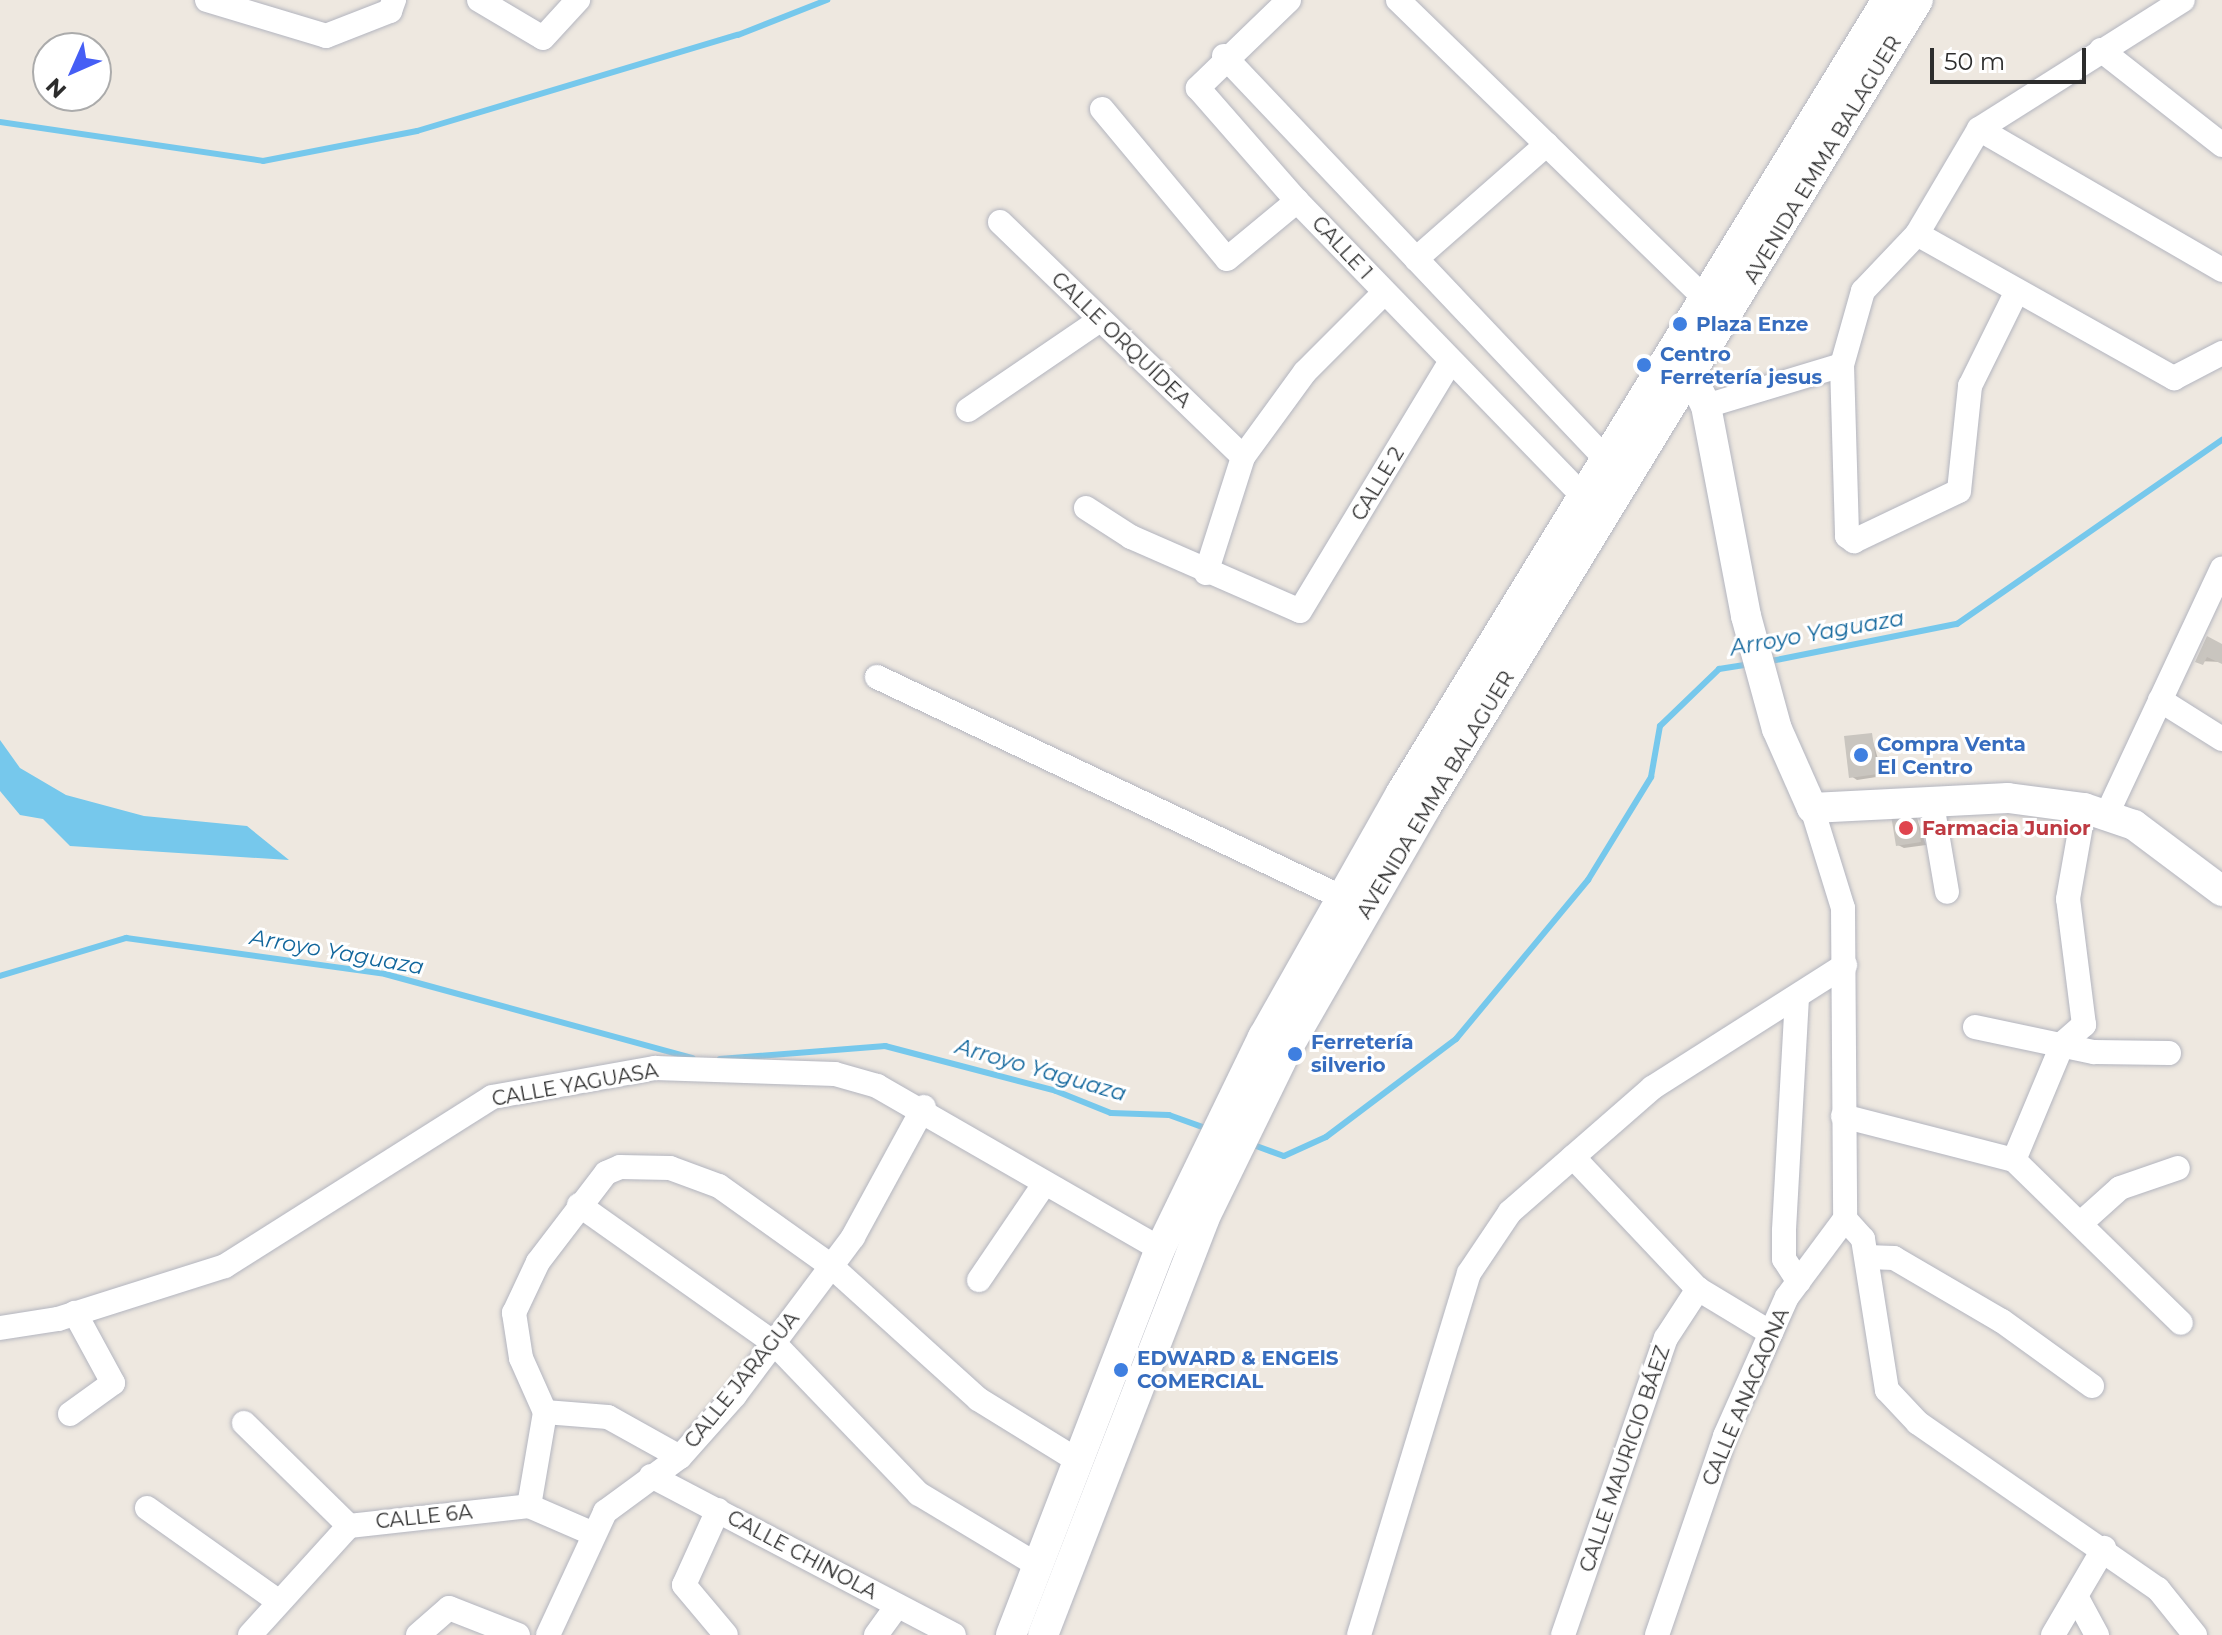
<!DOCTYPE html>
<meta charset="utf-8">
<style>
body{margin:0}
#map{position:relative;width:2222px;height:1635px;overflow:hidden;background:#eee8e0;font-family:Montserrat,sans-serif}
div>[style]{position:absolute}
.water>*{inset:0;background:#76c8ec}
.shadow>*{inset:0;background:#0003}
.stream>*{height:6px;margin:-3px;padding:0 3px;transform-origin:3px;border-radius:3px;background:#76c8ec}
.building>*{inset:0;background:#c9c5bf}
.roads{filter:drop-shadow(0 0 2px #b3b5bf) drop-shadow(0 0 2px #b3b5bf)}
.minor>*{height:24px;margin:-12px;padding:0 12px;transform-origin:12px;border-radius:12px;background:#fff}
.tertiary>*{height:30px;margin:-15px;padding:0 15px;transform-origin:15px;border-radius:15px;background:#fff}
.dots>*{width:22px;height:22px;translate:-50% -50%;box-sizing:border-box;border:4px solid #fff;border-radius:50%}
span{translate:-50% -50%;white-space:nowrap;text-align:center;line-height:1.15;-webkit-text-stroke:6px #fff;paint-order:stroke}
.street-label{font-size:20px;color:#2d2d2d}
.shop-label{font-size:20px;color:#366cbe;font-weight:700}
.left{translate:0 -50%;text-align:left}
.health-label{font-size:20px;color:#be3a42;font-weight:700}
.water-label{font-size:22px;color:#11669c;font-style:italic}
.north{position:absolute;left:32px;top:32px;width:80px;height:80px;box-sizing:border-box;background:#fff;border:2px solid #ababab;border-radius:50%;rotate:225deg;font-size:22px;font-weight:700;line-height:32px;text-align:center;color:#2d2d2d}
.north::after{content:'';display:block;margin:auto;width:28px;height:36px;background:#455ef5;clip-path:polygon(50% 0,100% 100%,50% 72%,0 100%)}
.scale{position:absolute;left:1930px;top:48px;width:156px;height:36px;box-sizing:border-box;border:4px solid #2d2d2d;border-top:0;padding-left:10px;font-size:24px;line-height:28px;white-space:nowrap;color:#2d2d2d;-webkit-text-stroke:6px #fff;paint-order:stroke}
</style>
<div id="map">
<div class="water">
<div style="clip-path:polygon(0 740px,20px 768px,66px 795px,144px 816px,247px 826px,289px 860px,70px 846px,43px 819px,20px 815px,0 791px)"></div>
</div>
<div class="shadow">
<div style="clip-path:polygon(2222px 646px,2222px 662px,2198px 661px)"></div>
<div style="clip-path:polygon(1871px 735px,1883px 776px,1857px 780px,1851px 776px)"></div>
<div style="clip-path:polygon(1915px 813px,1926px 845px,1904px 848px,1898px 845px)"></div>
</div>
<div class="stream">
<div style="left:0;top:122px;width:266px;rotate:8.4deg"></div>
<div style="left:263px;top:161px;width:157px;rotate:-11deg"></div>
<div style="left:417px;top:131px;width:335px;rotate:-16.7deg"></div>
<div style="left:738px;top:35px;width:96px;rotate:-21.5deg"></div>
<div style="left:1766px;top:662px;width:195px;rotate:-11.3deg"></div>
<div style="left:1957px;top:624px;width:323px;rotate:-34.8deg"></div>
<div style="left:0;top:976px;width:132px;rotate:-16.8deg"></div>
<div style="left:126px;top:938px;width:261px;rotate:7.9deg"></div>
<div style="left:385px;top:974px;width:319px;rotate:15.3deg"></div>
<div style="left:720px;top:1059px;width:166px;rotate:-4.5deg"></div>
<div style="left:885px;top:1046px;width:177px;rotate:14.7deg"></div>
<div style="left:1056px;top:1091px;width:59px;rotate:21.8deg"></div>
<div style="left:1111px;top:1113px;width:58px;rotate:2deg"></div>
<div style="left:1169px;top:1115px;width:41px;rotate:19.7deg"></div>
<div style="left:1248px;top:1143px;width:38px;rotate:20deg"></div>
<div style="left:1284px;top:1156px;width:46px;rotate:-24.3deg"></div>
<div style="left:1326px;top:1137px;width:163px;rotate:-37deg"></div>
<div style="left:1456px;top:1039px;width:207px;rotate:-50.3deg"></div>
<div style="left:1588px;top:880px;width:121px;rotate:-58.5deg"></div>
<div style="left:1651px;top:777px;width:52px;rotate:-80deg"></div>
<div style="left:1660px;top:726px;width:82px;rotate:-44deg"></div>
<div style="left:1719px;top:669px;width:32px;rotate:-9deg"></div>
</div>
<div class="building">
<div style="clip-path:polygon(2207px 636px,2222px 644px,2222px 664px,2207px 657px,2203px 665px,2195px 662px)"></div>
<div style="clip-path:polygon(1872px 733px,1878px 774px,1849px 778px,1844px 736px)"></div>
<div style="clip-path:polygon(1916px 811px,1921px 842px,1896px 846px,1891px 815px)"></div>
</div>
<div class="roads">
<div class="minor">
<div style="left:207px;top:0;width:124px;rotate:16.8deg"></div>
<div style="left:326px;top:36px;width:69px;rotate:-21.3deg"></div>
<div style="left:390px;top:11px;width:12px;rotate:-70deg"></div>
<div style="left:479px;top:0;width:74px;rotate:30.7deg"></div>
<div style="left:543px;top:38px;width:52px;rotate:-47.4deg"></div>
<div style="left:1289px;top:0;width:127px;rotate:136deg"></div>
<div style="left:1198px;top:88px;width:150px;rotate:48.8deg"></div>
<div style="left:1297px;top:201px;width:408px;rotate:45.9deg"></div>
<div style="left:1398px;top:0;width:427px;rotate:44.2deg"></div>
<div style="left:2101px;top:50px;width:154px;rotate:38.1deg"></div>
<div style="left:1224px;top:56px;width:552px;rotate:46.54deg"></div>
<div style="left:1102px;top:109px;width:195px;rotate:50.2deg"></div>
<div style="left:1227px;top:259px;width:91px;rotate:-39.6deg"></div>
<div style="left:1979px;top:129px;width:281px;rotate:30.1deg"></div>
<div style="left:1000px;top:222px;width:338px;rotate:44deg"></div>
<div style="left:1917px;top:234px;width:295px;rotate:29.3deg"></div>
<div style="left:2174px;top:378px;width:54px;rotate:-27.5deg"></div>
<div style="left:1416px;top:259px;width:174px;rotate:-41.3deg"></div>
<div style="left:1842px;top:365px;width:171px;rotate:88.3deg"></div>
<div style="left:1847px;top:536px;width:9px;rotate:36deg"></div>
<div style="left:1854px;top:541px;width:116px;rotate:-25.5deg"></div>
<div style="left:1959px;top:491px;width:106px;rotate:-84deg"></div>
<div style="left:1970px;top:386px;width:106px;rotate:-63.7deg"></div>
<div style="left:1706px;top:406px;width:142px;rotate:-16.8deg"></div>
<div style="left:1842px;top:365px;width:77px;rotate:-74.2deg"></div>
<div style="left:1863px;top:291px;width:79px;rotate:-46.5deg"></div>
<div style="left:1917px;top:234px;width:122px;rotate:-59.4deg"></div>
<div style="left:1979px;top:129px;width:241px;rotate:-32.3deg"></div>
<div style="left:968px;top:410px;width:160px;rotate:-34.3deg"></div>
<div style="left:1086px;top:508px;width:54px;rotate:32.8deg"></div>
<div style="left:1131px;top:537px;width:184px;rotate:23.6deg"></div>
<div style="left:1300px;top:611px;width:291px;rotate:-58.9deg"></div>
<div style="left:1206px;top:573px;width:122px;rotate:-72.3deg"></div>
<div style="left:1243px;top:457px;width:105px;rotate:-53.9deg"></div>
<div style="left:1305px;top:372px;width:112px;rotate:-45deg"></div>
<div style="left:877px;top:677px;width:511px;rotate:25.36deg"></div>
<div style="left:2160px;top:700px;width:73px;rotate:32.2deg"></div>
<div style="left:1932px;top:804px;width:89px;rotate:80.3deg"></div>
<div style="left:1812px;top:808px;width:105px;rotate:72.8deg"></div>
<div style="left:1843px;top:908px;width:311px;rotate:89.6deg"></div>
<div style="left:2107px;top:814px;width:271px;rotate:-64.9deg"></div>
<div style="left:1797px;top:997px;width:234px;rotate:93.2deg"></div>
<div style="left:1784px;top:1231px;width:28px;rotate:90deg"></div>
<div style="left:1784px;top:1259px;width:27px;rotate:57deg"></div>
<div style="left:1975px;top:1027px;width:122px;rotate:11.9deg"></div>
<div style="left:2094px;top:1052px;width:75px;rotate:0.8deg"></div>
<div style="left:1843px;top:1116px;width:177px;rotate:14.4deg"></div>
<div style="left:2014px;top:1160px;width:233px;rotate:44.3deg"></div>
<div style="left:1573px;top:1157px;width:182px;rotate:46.6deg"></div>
<div style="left:1698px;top:1289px;width:85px;rotate:31.1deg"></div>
<div style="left:2014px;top:1160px;width:127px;rotate:-67.3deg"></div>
<div style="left:2063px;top:1043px;width:28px;rotate:-41deg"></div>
<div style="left:2084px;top:1025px;width:127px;rotate:-97.2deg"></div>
<div style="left:2068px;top:899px;width:92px;rotate:-80deg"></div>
<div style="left:579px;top:1205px;width:239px;rotate:35.3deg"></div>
<div style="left:774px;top:1343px;width:209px;rotate:46.2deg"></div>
<div style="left:919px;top:1494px;width:140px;rotate:31deg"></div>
<div style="left:1845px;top:1219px;width:27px;rotate:48deg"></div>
<div style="left:1863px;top:1239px;width:153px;rotate:81deg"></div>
<div style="left:1887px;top:1390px;width:45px;rotate:46.8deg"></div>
<div style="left:1918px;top:1423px;width:292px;rotate:34.7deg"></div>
<div style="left:2158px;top:1589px;width:59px;rotate:51.2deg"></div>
<div style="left:2081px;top:1223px;width:52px;rotate:-41.9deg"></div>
<div style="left:2120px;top:1188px;width:61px;rotate:-19deg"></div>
<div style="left:1867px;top:1257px;width:27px;rotate:2deg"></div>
<div style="left:1894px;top:1258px;width:125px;rotate:30.3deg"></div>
<div style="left:2002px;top:1321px;width:111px;rotate:35.8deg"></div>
<div style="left:979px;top:1280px;width:117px;rotate:-55.8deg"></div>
<div style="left:0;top:1328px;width:59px;rotate:-8.8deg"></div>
<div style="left:58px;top:1319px;width:175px;rotate:-17.6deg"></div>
<div style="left:225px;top:1266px;width:316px;rotate:-32.3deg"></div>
<div style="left:492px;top:1097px;width:166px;rotate:-10.1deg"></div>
<div style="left:655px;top:1068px;width:180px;rotate:1.9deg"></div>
<div style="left:835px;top:1074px;width:44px;rotate:15.9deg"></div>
<div style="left:877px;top:1086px;width:327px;rotate:29.9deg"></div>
<div style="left:545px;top:1412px;width:63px;rotate:4.5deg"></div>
<div style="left:608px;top:1417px;width:82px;rotate:29.1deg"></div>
<div style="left:70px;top:1414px;width:53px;rotate:-35.8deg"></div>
<div style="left:113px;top:1383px;width:80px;rotate:-118.5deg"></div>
<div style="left:244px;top:1423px;width:147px;rotate:44.4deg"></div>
<div style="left:651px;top:1476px;width:342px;rotate:27.7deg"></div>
<div style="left:529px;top:1506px;width:95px;rotate:-80.3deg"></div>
<div style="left:545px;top:1412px;width:59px;rotate:-114deg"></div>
<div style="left:521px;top:1358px;width:46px;rotate:-98.8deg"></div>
<div style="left:514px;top:1313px;width:56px;rotate:-64.8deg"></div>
<div style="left:538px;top:1262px;width:112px;rotate:-52.6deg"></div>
<div style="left:606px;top:1173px;width:15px;rotate:-23deg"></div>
<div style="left:620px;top:1167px;width:50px;rotate:1.1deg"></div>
<div style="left:670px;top:1168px;width:52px;rotate:20.2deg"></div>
<div style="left:719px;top:1186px;width:138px;rotate:35.5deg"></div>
<div style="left:831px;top:1266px;width:198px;rotate:42.1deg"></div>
<div style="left:978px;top:1399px;width:120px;rotate:31.7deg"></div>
<div style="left:147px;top:1508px;width:161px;rotate:35.4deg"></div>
<div style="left:718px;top:1510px;width:82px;rotate:114.4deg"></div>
<div style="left:684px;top:1585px;width:65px;rotate:50deg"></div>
<div style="left:2077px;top:1598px;width:42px;rotate:61.6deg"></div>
<div style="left:250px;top:1635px;width:147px;rotate:-47.8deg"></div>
<div style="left:349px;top:1526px;width:181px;rotate:-6.3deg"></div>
<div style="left:529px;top:1506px;width:68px;rotate:23.5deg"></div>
<div style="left:418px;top:1635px;width:41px;rotate:-41.1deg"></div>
<div style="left:449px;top:1608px;width:74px;rotate:21.4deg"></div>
<div style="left:548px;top:1635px;width:136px;rotate:-65.1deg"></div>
<div style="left:605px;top:1512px;width:93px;rotate:-36.3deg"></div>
<div style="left:680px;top:1457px;width:83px;rotate:-48.4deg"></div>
<div style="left:735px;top:1395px;width:197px;rotate:-53.2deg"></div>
<div style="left:853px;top:1237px;width:148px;rotate:-61.4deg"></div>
<div style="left:876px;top:1635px;width:36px;rotate:-54deg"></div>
<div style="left:1359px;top:1635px;width:378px;rotate:-73.1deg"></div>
<div style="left:1469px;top:1273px;width:73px;rotate:-56.1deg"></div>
<div style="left:1510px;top:1212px;width:189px;rotate:-41.1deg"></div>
<div style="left:1652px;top:1088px;width:229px;rotate:-32.5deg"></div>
<div style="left:1563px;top:1635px;width:314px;rotate:-70.9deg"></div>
<div style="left:1666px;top:1338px;width:59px;rotate:-56.9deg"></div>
<div style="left:1657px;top:1635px;width:210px;rotate:-71.1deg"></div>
<div style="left:1725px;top:1436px;width:152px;rotate:-66deg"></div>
<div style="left:1787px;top:1297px;width:97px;rotate:-53.4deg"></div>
<div style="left:2053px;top:1635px;width:101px;rotate:-59.6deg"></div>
</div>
<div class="tertiary">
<div style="left:1686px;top:366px;width:45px;rotate:63.4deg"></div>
<div style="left:1706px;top:406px;width:214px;rotate:79.2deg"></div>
<div style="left:1746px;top:616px;width:117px;rotate:74.7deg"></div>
<div style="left:1777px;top:729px;width:86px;rotate:66.1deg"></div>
<div style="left:1812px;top:808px;width:196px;rotate:-2.9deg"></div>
<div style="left:2008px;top:798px;width:77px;rotate:7.5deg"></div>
<div style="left:2084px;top:808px;width:53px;rotate:18.8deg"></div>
<div style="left:2134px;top:825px;width:110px;rotate:36.9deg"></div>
<div style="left:1011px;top:1635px;width:414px;rotate:-68.9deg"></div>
<div style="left:1160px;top:1249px;width:236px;rotate:-64.1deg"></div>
<div style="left:1263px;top:1037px;width:280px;rotate:-60.5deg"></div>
<div style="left:1401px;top:793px;width:930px;rotate:-58.5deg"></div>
<div style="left:1043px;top:1635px;width:446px;rotate:-68.8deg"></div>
<div style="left:1204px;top:1219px;width:189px;rotate:-64deg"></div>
<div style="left:1287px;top:1049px;width:279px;rotate:-60.1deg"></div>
<div style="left:1426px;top:807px;width:945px;rotate:-58.63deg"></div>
</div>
</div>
<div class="dots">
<div style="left:1680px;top:324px;background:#3f7fe0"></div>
<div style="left:1644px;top:365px;background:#3f7fe0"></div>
<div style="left:1861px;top:755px;background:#3f7fe0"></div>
<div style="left:1906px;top:828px;background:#e0444e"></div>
<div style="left:1295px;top:1054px;background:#3f7fe0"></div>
<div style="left:1121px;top:1370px;background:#3f7fe0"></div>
</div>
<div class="street-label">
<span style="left:1823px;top:160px;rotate:-59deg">AVENIDA EMMA BALAGUER</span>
<span style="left:1342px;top:248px;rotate:47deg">CALLE 1</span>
<span style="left:1121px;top:340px;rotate:44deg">CALLE ORQUÍDEA</span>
<span style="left:1378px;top:484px;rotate:-59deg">CALLE 2</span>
<span style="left:1436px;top:795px;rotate:-59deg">AVENIDA EMMA BALAGUER</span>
<span style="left:575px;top:1085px;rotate:-10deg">CALLE YAGUASA</span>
<span style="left:742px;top:1380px;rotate:-51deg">CALLE JARAGUA</span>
<span style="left:1746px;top:1397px;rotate:-67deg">CALLE ANACAONA</span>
<span style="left:1625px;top:1459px;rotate:-71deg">CALLE MAURICIO BÁEZ</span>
<span style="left:424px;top:1517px;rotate:-6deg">CALLE 6A</span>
<span style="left:802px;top:1555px;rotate:28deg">CALLE CHINOLA</span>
</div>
<div class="shop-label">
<span class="left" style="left:1696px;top:324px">Plaza Enze</span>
<span class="left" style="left:1660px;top:366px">Centro<br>Ferretería jesus</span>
<span class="left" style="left:1877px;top:756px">Compra Venta<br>El Centro</span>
<span class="left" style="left:1311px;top:1054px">Ferretería<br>silverio</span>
<span class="left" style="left:1137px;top:1370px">EDWARD &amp; ENGElS<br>COMERCIAL</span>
</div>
<div class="health-label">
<span class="left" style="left:1922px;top:828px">Farmacia Junior</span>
</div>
<div class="water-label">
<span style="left:1817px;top:633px;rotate:-10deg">Arroyo Yaguaza</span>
<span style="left:337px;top:952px;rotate:10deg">Arroyo Yaguaza</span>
<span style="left:1041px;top:1070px;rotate:16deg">Arroyo Yaguaza</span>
</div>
<div class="north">N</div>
<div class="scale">50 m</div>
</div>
